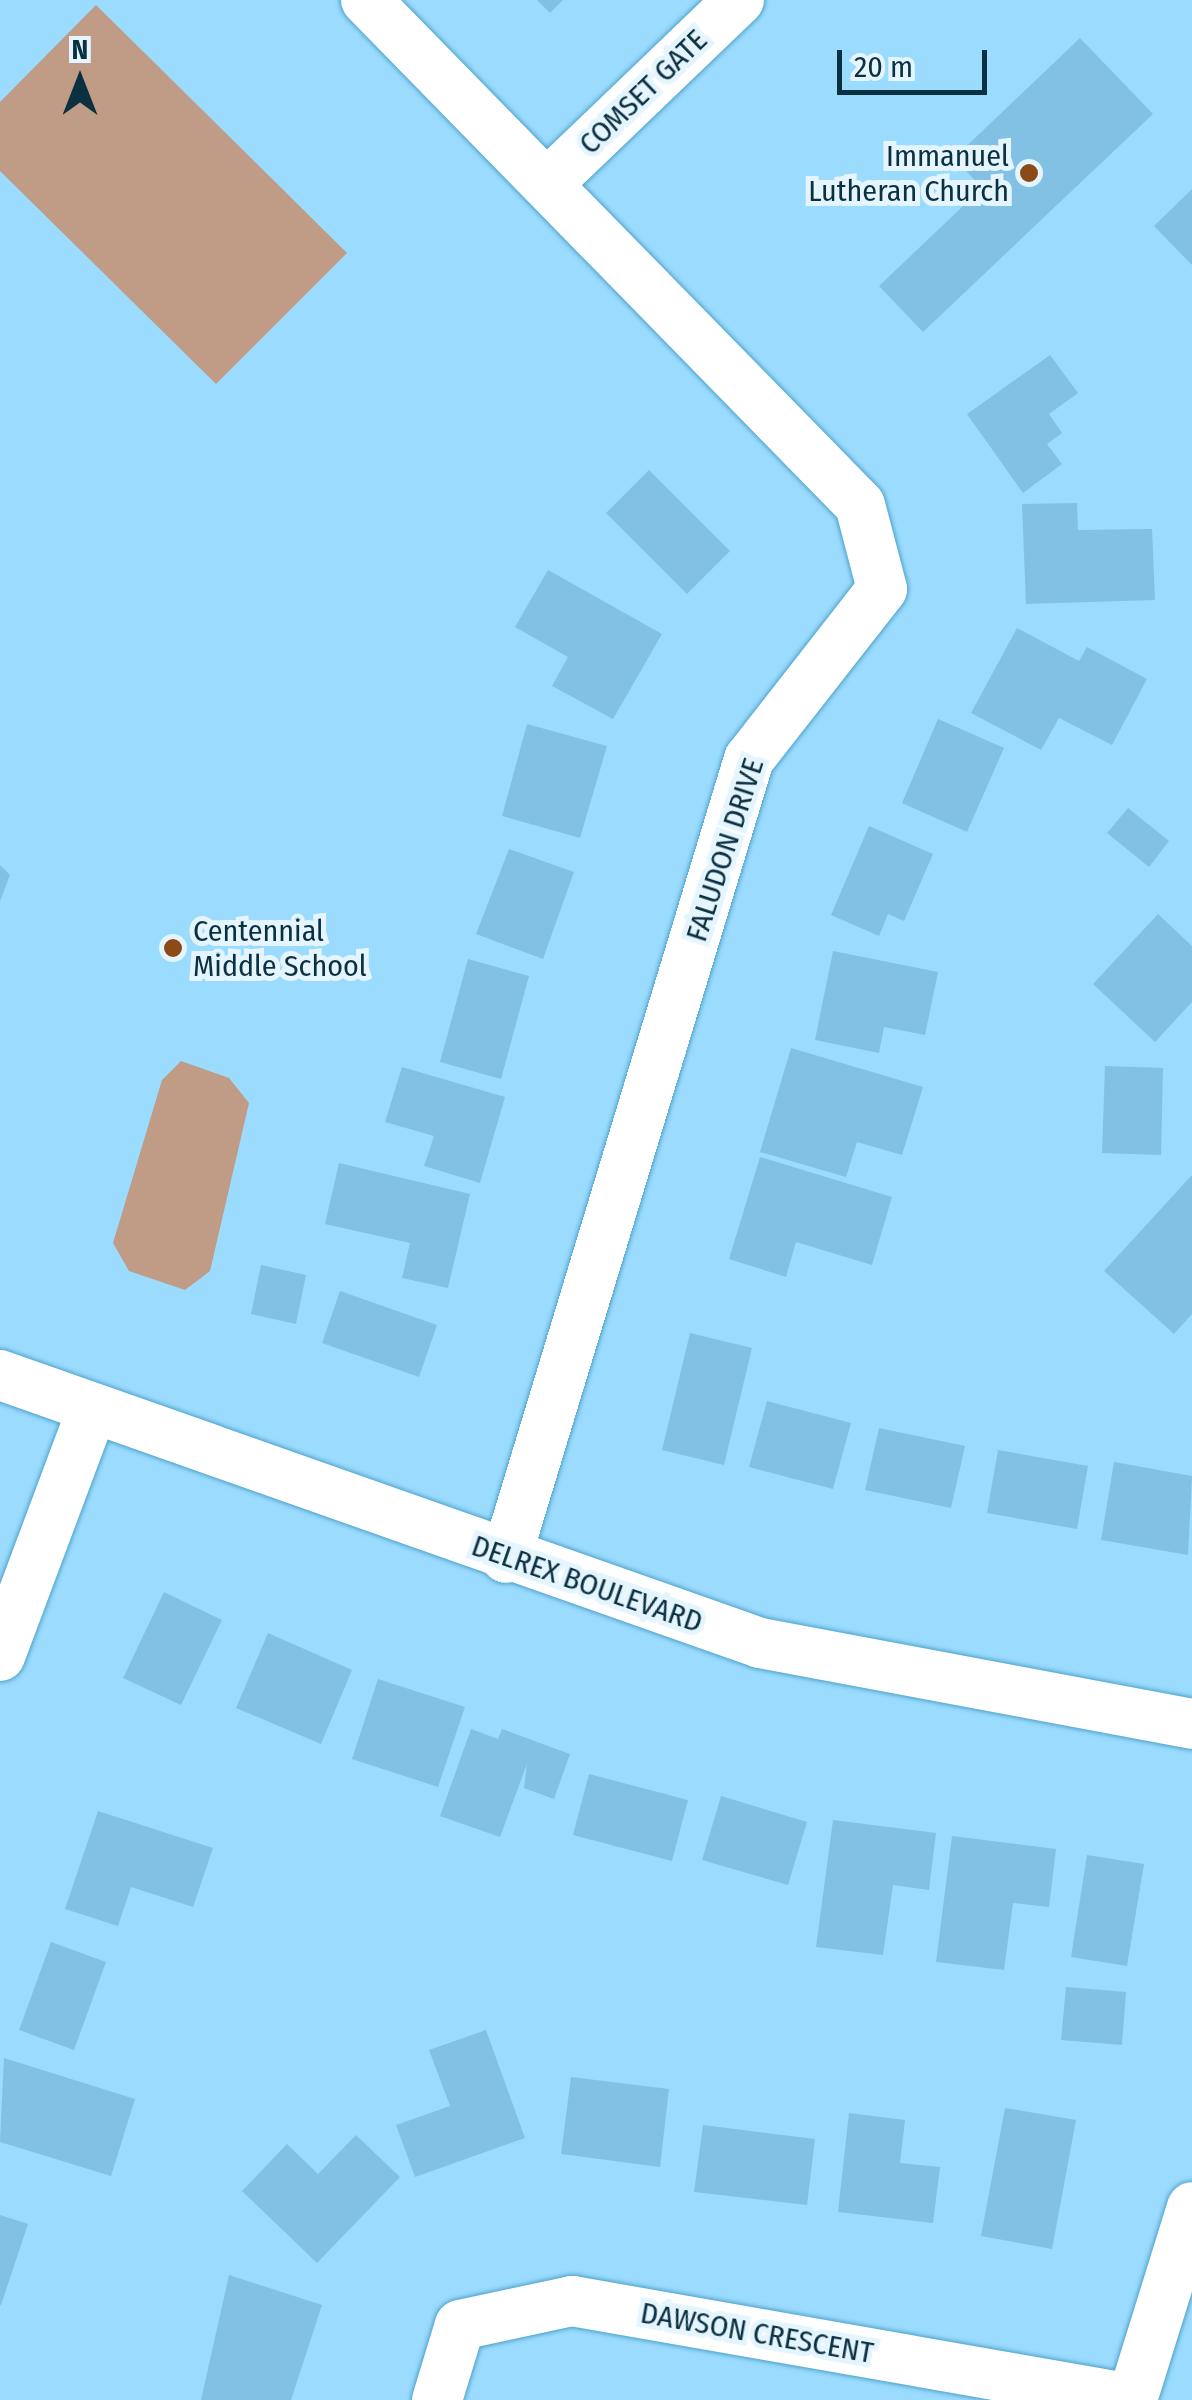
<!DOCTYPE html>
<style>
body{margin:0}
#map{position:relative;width:1192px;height:2400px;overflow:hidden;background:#9bdbfe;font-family:"Fira Sans Condensed",sans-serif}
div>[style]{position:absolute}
.green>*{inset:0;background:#c09b85}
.building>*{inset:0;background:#82c1e3}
.roads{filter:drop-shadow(0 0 2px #4da2cb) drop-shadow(0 0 2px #4da2cb)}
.minor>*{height:50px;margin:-25px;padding:0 25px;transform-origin:25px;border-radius:25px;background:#fff}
.dots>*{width:28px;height:28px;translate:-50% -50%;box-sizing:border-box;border:5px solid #e5f5fe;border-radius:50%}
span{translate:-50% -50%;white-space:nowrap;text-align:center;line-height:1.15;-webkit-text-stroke:10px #e5f5fe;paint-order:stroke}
.street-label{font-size:30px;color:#0b3041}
.poi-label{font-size:30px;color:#0b3041}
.right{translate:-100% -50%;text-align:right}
.left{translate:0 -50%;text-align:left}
.north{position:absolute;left:30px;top:30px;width:100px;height:100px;-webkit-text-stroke:8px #e5f5fe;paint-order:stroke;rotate:0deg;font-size:28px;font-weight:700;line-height:40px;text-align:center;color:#0b3041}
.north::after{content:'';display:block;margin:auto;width:35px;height:45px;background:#0b3041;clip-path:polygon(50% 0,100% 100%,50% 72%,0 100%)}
.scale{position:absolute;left:837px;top:50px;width:150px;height:45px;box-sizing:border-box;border:5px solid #0b3041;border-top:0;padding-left:12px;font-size:30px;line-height:35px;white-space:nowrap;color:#0b3041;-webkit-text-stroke:8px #e5f5fe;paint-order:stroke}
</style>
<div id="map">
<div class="green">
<div style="clip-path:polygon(96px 5px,347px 253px,216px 384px,0 171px,0 102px)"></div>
<div style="clip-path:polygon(181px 1061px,229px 1078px,249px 1103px,210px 1271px,185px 1290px,129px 1271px,113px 1243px,162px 1080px)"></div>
</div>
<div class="building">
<div style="clip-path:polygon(537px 0,563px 0,550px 13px)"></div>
<div style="clip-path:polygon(1080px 38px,1153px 114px,923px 332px,879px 286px,982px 188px,954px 158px)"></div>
<div style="clip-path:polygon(1192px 189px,1192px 265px,1154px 226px)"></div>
<div style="clip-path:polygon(1050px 355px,1078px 393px,1049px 414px,1062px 433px,1047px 444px,1062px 464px,1023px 493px,967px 414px)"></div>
<div style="clip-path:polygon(649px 470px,730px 551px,687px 594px,606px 513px)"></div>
<div style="clip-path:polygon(1077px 503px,1078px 530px,1152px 529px,1155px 600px,1026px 604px,1022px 504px)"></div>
<div style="clip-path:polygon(548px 570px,662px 634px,613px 719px,552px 686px,568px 657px,515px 627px)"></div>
<div style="clip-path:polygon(1017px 628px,1079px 661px,1087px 647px,1147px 679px,1112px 745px,1059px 718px,1041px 750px,971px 713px)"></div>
<div style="clip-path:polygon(938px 719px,1004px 748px,967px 832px,902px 803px)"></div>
<div style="clip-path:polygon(527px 724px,607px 746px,580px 838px,502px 816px)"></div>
<div style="clip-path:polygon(1128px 808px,1169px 841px,1149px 867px,1107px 833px)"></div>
<div style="clip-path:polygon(869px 826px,933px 854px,904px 921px,888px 914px,879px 936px,831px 915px)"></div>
<div style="clip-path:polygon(509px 849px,574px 872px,543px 959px,476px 934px)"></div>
<div style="clip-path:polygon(0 865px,10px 875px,0 901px)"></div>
<div style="clip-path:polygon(1158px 914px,1192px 946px,1192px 1002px,1155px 1042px,1093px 984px)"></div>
<div style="clip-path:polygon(833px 951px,938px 972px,925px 1035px,884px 1027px,879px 1053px,815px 1040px)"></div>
<div style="clip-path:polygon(468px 959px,529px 976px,501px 1079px,440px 1062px)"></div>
<div style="clip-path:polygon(791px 1048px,923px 1087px,902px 1155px,857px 1142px,846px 1177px,760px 1152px)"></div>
<div style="clip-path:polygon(1105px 1066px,1163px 1068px,1161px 1155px,1102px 1153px)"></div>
<div style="clip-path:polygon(402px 1067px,505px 1097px,480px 1183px,424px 1166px,434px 1136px,385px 1122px)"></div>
<div style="clip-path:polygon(760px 1157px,892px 1197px,872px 1265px,796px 1242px,786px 1277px,729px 1259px)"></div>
<div style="clip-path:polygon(339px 1163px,470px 1194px,448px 1288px,402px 1278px,410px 1243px,325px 1224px)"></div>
<div style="clip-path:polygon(1192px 1175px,1192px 1314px,1174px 1334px,1104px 1271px)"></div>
<div style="clip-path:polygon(261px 1265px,306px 1275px,296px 1324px,251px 1314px)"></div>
<div style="clip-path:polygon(340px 1291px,437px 1325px,419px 1377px,322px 1343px)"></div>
<div style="clip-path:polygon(690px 1333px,752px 1348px,724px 1465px,662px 1450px)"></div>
<div style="clip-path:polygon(767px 1401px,851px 1423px,833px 1489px,749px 1467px)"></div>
<div style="clip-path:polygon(879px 1428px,965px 1446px,951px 1508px,865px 1490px)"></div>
<div style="clip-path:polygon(998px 1450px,1088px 1466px,1077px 1529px,987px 1513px)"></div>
<div style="clip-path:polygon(1114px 1462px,1192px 1476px,1188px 1555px,1101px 1540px)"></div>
<div style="clip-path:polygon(164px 1592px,222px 1620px,181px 1705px,123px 1678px)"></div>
<div style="clip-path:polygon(268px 1633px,352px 1670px,321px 1744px,236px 1708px)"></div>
<div style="clip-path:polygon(378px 1679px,465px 1707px,438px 1787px,352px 1759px)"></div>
<div style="clip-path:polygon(471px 1729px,498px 1739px,502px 1729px,570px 1754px,554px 1799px,524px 1788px,527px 1764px,500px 1837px,440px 1816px)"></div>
<div style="clip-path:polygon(589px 1774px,688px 1800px,672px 1861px,573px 1835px)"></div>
<div style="clip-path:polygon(721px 1796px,807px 1822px,788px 1885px,702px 1860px)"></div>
<div style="clip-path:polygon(98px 1811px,213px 1848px,193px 1907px,131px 1887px,118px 1926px,65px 1909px)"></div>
<div style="clip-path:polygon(833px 1820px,936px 1833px,929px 1890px,893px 1885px,883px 1955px,816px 1947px)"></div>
<div style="clip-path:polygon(952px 1836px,1056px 1849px,1049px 1907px,1013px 1903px,1004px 1970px,936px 1962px)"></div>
<div style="clip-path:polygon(1087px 1855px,1144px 1864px,1127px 1966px,1071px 1957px)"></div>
<div style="clip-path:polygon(51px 1942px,106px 1962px,74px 2050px,19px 2030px)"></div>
<div style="clip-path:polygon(1066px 1987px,1126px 1992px,1122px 2045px,1061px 2040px)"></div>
<div style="clip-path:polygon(486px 2030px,525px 2138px,415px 2177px,396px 2125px,450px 2106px,429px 2050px)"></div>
<div style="clip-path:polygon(4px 2058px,135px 2099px,111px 2176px,0 2142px)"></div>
<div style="clip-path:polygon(571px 2077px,669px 2089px,660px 2167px,561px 2154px)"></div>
<div style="clip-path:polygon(1005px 2108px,1076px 2120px,1052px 2249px,981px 2236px)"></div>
<div style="clip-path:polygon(849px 2113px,905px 2120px,900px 2163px,940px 2167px,933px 2223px,838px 2212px)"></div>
<div style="clip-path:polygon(703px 2125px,815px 2139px,807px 2205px,694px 2192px)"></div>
<div style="clip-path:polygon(356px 2135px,400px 2177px,317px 2263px,242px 2191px,287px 2144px,318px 2174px)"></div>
<div style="clip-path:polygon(0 2215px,28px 2224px,1px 2305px,0 2305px)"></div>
<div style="clip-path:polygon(229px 2275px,322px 2305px,291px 2400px,201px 2400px)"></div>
</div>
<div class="roads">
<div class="minor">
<div style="left:366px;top:0;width:706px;rotate:45.63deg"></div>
<div style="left:860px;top:505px;width:87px;rotate:75.3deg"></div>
<div style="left:882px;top:589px;width:216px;rotate:128deg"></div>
<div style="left:749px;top:759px;width:835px;rotate:106.92deg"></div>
<div style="left:547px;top:184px;width:266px;rotate:-43.8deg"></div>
<div style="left:0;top:1375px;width:806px;rotate:19.42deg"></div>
<div style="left:760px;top:1643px;width:440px;rotate:10.6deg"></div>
<div style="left:0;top:1656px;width:263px;rotate:-69.5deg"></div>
<div style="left:437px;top:2400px;width:78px;rotate:-73deg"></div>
<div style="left:460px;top:2325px;width:115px;rotate:-12.1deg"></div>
<div style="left:572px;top:2301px;width:569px;rotate:9.93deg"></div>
<div style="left:1132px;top:2400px;width:202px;rotate:-72.7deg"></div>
</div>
</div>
<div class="dots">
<div style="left:1029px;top:173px;background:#8c4a19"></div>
<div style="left:173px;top:948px;background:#8c4a19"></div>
</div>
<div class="street-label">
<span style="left:643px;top:92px;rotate:-44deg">COMSET GATE</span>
<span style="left:725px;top:850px;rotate:-72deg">FALUDON DRIVE</span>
<span style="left:587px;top:1584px;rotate:19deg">DELREX BOULEVARD</span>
<span style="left:757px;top:2333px;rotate:10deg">DAWSON CRESCENT</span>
</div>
<div class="poi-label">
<span class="right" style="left:1009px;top:173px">Immanuel<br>Lutheran Church</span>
<span class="left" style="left:193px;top:948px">Centennial<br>Middle School</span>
</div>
<div class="north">N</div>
<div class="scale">20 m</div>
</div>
